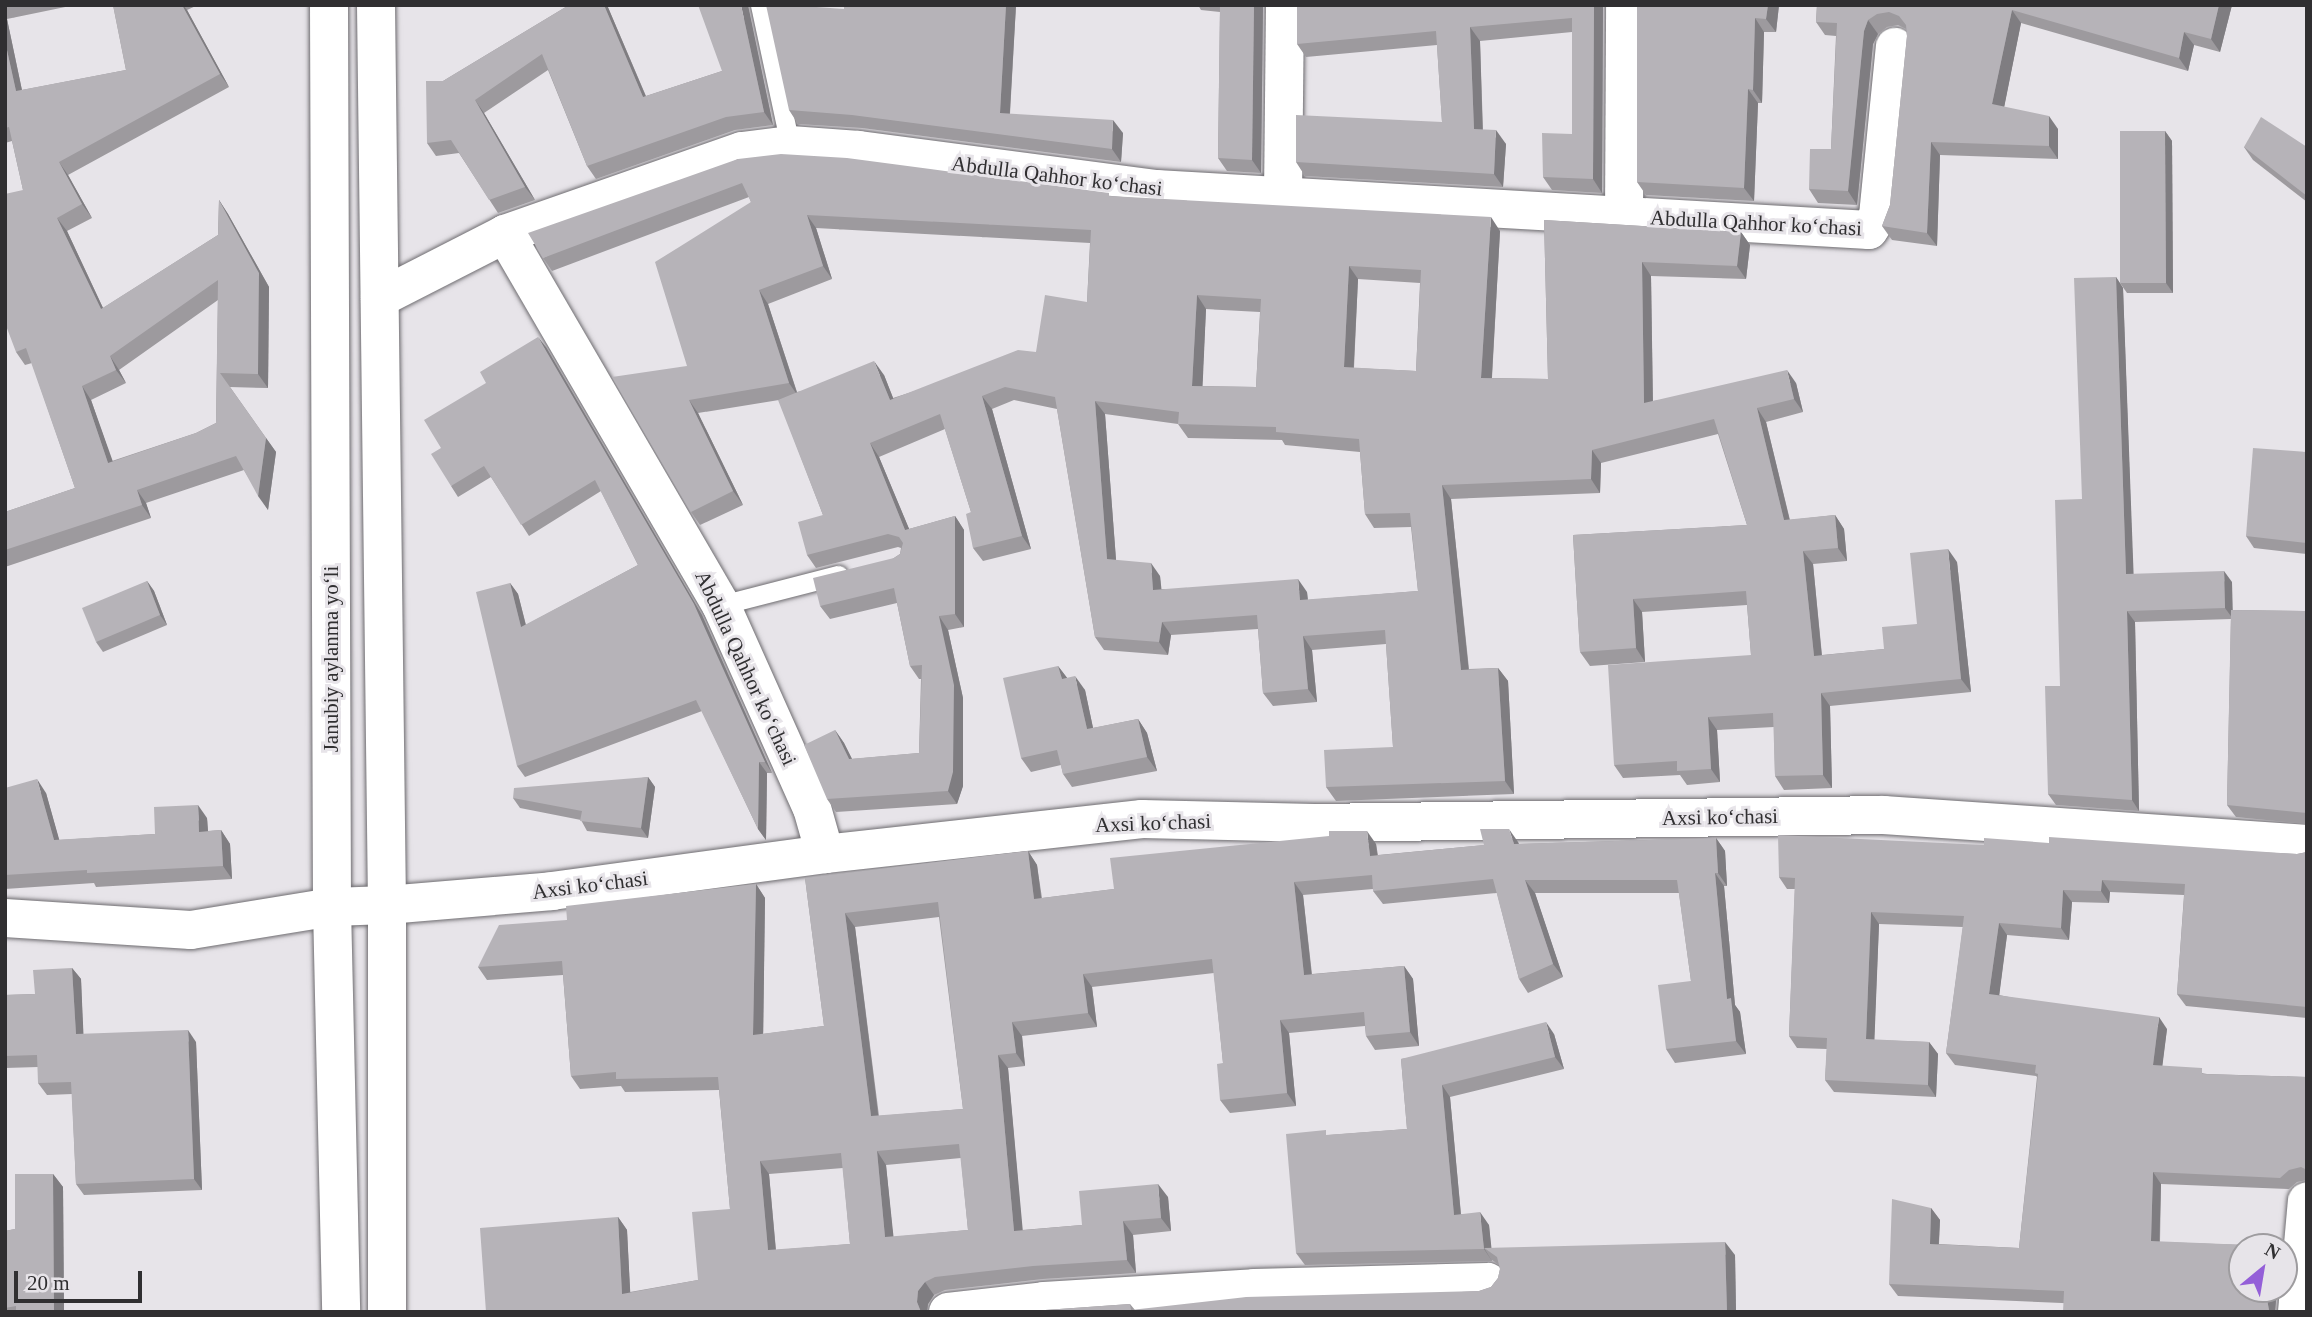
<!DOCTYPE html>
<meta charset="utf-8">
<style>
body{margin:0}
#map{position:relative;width:2312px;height:1317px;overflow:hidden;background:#e7e4e9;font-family:"Times New Roman",serif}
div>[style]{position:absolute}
.roads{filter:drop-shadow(0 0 2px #6e6c70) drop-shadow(0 0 2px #6e6c70)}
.service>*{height:19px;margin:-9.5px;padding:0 9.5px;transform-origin:9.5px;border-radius:9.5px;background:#fff}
.minor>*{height:38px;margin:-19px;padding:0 19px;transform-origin:19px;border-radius:19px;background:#fff}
.tertiary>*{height:38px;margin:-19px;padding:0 19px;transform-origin:19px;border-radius:19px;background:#fff}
.trunk>*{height:38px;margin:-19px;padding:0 19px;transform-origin:19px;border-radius:19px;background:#fff}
.wall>*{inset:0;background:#9d9a9e}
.shaded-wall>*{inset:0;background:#7f7d81}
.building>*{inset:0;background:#b6b3b8}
span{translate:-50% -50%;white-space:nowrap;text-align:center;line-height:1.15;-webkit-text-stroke:6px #e7e4e9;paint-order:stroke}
.street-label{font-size:21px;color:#302f31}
.frame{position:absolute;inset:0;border:7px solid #302f31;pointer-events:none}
.north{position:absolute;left:2228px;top:1233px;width:70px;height:70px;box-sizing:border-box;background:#e7e4e9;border:2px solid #9e9c9f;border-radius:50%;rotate:30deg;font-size:19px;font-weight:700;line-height:28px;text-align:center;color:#302f31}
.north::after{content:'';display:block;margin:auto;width:24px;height:32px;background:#945fd8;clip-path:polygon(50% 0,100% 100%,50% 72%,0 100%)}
.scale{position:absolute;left:14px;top:1271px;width:128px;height:32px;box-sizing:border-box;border:4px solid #302f31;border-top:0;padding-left:9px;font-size:21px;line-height:24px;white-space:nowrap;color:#302f31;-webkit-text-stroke:5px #e7e4e9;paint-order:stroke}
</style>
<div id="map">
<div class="roads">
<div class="service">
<div style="left:760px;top:5px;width:143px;rotate:77.9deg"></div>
<div style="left:721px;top:605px;width:121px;rotate:-14.4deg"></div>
</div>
<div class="minor">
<div style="left:1283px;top:196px;width:191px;rotate:-89.4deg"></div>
<div style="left:1624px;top:217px;width:212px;rotate:-89.7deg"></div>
<div style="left:505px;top:234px;width:429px;rotate:59.8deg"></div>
<div style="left:721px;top:605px;width:222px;rotate:65.9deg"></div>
<div style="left:812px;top:808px;width:48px;rotate:74.2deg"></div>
<div style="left:380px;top:298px;width:140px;rotate:-27.1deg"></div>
<div style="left:505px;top:234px;width:251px;rotate:-19.3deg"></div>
<div style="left:742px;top:151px;width:48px;rotate:-7.1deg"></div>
<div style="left:790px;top:145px;width:69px;rotate:4.1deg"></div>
<div style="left:859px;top:150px;width:300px;rotate:7.5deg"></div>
<div style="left:1156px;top:189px;width:714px;rotate:3.29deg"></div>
<div style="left:1869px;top:230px;width:17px;rotate:-57deg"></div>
<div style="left:1878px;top:216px;width:170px;rotate:-84.3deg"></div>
<div style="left:948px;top:1312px;width:97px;rotate:-6.5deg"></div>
<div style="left:1044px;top:1301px;width:210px;rotate:-3.5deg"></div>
<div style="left:1254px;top:1288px;width:234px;rotate:-1.5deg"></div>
<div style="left:2297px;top:1312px;width:111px;rotate:-84.9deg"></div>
</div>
<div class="tertiary">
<div style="left:5px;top:918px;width:186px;rotate:3.7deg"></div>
<div style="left:191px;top:930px;width:143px;rotate:-9.3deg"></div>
<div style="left:332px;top:907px;width:55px;rotate:-2.1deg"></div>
<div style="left:387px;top:905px;width:166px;rotate:-4.8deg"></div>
<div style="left:552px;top:891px;width:275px;rotate:-7.7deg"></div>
<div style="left:825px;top:854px;width:319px;rotate:-6.3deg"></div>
<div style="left:1142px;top:819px;width:172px;rotate:1.3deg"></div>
<div style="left:1314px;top:823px;width:570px;rotate:-0.8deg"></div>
<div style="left:1884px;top:815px;width:424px;rotate:3.9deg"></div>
</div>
<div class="trunk">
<div style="left:329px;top:5px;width:902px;rotate:89.81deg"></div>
<div style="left:332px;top:907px;width:405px;rotate:88.7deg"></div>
<div style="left:376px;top:5px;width:900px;rotate:89.3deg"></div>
<div style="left:387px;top:905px;width:407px;rotate:90deg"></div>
</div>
</div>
<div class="wall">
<div style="clip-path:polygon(evenodd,5px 5px,75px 5px,7px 19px,22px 90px,126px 70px,113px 5px,198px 5px,187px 10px,229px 87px,68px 175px,92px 218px,67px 231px,103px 308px,218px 235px,219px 200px,228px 214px,269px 287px,268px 388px,230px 387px,276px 452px,268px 510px,244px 470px,146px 503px,151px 518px,5px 567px,5px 512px,75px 488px,32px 363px,25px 365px,16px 352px,23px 190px,12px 141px,5px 143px,5px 5px,218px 300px,216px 423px,196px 433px,112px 461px,91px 400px,126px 383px,119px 370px,218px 300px)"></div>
<div style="clip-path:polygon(569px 5px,607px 5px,646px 96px,722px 71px,748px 7px,773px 125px,735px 130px,596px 179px,587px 166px,548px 70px,484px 113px,535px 200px,498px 213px,459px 153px,436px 156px,427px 143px,443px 81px)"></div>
<div style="clip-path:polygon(844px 5px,1016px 5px,1010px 114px,1123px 133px,1121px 162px,862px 128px,798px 124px,789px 110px,844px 9px)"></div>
<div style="clip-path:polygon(1089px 5px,1121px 5px,1121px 7px)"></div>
<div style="clip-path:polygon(1198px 5px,1263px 5px,1261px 173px,1227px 171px,1218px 158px,1220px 12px,1201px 10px)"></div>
<div style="clip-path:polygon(1310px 5px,1603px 5px,1602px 193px,1552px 190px,1543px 177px,1572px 134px,1572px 32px,1480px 41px,1483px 130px,1506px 144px,1503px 187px,1305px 176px,1296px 162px,1442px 122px,1437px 45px,1306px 57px,1297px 44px)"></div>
<div style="clip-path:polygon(1637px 5px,1779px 5px,1776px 32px,1764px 32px,1762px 103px,1758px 103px,1754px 201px,1646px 195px,1637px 182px)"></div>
<div style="clip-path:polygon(1817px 5px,2232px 5px,2220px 52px,2194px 45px,2188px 71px,2021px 23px,2004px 107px,2058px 129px,2058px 159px,1940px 155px,1937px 246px,1892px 240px,1882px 226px,1890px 205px,1907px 36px,1906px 29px,1898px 25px,1887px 27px,1878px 34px,1873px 44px,1857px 205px,1818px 203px,1809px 189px,1831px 149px,1836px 36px,1825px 35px,1816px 22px)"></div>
<div style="clip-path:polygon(2165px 131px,2172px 141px,2173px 293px,2127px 293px,2120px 283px)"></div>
<div style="clip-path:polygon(2244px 147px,2307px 147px,2307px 202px,2253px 160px)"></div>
<div style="clip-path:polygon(evenodd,738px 159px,1112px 196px,1500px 231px,1492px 378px,1548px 379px,1544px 220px,1741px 232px,1750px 245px,1746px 279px,1651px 276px,1653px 401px,1796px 383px,1803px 412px,1766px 422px,1790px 520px,1835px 515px,1844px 529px,1847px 561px,1813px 564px,1822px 655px,1884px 649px,1917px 624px,1957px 562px,1971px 692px,1830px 706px,1832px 788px,1784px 790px,1775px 776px,1774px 727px,1717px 730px,1720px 782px,1687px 785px,1680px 775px,1623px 778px,1614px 765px,1751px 655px,1747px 605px,1642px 612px,1645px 662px,1590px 666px,1580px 652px,1573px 535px,1747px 525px,1718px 434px,1601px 463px,1600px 493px,1451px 499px,1469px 669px,1498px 668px,1508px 681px,1514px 794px,1336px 801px,1326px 787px,1393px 747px,1386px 644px,1312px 650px,1317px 702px,1273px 706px,1263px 693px,1258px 629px,1171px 635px,1168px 655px,1104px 650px,1095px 637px,1057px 409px,1014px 400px,992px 409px,1031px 549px,983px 561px,973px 548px,971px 512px,945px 429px,879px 457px,909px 529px,955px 516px,964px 530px,964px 627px,948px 630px,963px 698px,963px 786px,957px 804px,836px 812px,827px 799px,835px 730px,844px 743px,852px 759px,919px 753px,921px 679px,919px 679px,910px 666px,897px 603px,830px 619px,820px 606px,900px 554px,901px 548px,898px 547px,816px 568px,807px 555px,823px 515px,779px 400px,698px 413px,743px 505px,700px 525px,691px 512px,687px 366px,751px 202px,749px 197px,552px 271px,543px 258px,738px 159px,816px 228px,1090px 243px,1087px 302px,1036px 352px,893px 398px,884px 375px,797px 392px,768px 304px,832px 279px,816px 228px,738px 159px,1358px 279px,1420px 283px,1416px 371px,1354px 368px,1358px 279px,738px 159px,1206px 309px,1260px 312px,1256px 387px,1202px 386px,1206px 309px,738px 159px,1105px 414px,1178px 424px,1188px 438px,1282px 440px,1285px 445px,1360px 452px,1365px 514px,1374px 528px,1411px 527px,1418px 591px,1308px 600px,1307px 592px,1161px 589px,1160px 576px,1116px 560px,1105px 414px)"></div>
<div style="clip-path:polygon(2116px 277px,2123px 288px,2133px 574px,2232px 582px,2232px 610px,2307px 611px,2307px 824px,2236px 817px,2227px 805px,2231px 619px,2135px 622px,2139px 811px,2056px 805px,2048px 794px,2060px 686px,2082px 499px)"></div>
<div style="clip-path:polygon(546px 347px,702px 615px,772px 773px,767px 773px,766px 840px,758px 829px,702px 711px,525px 777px,517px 766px,510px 583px,518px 594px,526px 625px,638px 565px,601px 491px,529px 536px,491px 477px,458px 497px,451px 486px)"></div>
<div style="clip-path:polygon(2307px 452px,2307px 554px,2254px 548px,2246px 536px)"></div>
<div style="clip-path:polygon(147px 581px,154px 591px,167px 625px,103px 652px,96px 642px)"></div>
<div style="clip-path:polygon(1058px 666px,1067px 678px,1085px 690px,1093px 728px,1138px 719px,1147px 733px,1157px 771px,1072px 787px,1063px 774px,1061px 765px,1031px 772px,1021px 758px)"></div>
<div style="clip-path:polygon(648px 777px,655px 787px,648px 838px,587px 831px,581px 820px,520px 808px,513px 798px)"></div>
<div style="clip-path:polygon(5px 788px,46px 793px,59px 840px,155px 834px,207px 818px,208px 831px,221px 830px,230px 844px,232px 879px,96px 887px,94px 883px,5px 889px)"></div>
<div style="clip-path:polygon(evenodd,1716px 838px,1725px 851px,1727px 886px,1724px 886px,1735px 1005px,1740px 1012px,1746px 1054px,1675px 1063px,1666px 1049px,1691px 981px,1679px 893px,1535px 893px,1563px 977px,1528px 993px,1519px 979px,1497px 893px,1383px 904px,1373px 891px,1373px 889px,1303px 895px,1312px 974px,1404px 966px,1413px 979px,1419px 1046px,1375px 1050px,1366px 1036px,1365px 1026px,1289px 1033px,1296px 1106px,1230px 1113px,1220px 1100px,1223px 1063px,1214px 973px,1092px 987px,1097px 1027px,1022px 1036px,1025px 1066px,1008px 1068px,1022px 1230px,1082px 1225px,1168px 1197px,1171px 1231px,1133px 1235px,1136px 1273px,1043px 1279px,945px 1290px,934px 1295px,928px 1304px,927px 1312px,486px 1312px,618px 1217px,627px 1230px,630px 1292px,698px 1280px,730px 1209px,719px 1090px,625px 1092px,621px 1086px,580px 1089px,571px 1076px,563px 975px,487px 980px,478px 967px,567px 920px,756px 884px,765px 898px,763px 1034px,824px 1026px,805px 878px,1028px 851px,1037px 865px,1042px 898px,1114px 889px,1376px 844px,1378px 855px,1518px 842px,1519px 844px,1716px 838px,939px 917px,963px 1109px,879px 1116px,855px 927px,939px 917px,1716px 838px,961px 1158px,968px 1230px,893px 1237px,886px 1165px,961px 1158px,1716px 838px,843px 1168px,850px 1244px,776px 1250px,769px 1174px,843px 1168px)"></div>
<div style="clip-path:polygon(2049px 843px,2297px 854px,2307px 852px,2307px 1018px,2186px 1006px,2177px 994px,2184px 895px,2110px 892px,2109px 903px,2072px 902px,2069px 940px,2007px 935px,1999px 995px,2167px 1029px,2162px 1066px,2207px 1074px,2307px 1077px,2307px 1180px,2297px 1182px,2289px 1189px,2161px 1184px,2160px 1242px,2272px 1246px,2272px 1247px,2242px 1247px,2277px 1289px,2275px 1312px,1898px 1296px,1889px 1284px,1931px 1208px,1940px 1220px,1939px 1244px,2019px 1248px,2037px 1077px,2036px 1076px,1955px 1065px,1946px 1053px,1963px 927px,1879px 924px,1874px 1040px,1929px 1042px,1938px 1054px,1936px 1097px,1834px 1092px,1825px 1080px,1827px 1049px,1797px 1048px,1789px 1036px,1795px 889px,1787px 889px,1779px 877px,1984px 845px)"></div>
<div style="clip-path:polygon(72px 968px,81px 979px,83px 1034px,196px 1042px,202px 1190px,84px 1195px,76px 1184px,72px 1094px,47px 1095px,38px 1083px,38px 1067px,5px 1068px,5px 995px,35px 994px)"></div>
<div style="clip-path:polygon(1554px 1034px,1564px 1069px,1450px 1097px,1461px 1214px,1489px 1225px,1491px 1248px,1735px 1255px,1736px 1312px,1017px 1312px,1130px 1304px,1135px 1310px,1479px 1291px,1491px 1287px,1498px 1278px,1500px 1269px,1499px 1265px,1492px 1260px,1492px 1261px,1305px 1265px,1296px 1253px,1329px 1135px,1407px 1129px,1401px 1059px)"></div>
<div style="clip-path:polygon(53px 1174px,63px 1187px,64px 1312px,5px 1312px,5px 1231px,15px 1229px)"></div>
</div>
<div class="shaded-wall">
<div style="clip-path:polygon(182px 5px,183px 5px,187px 10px,229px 87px,220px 74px)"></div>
<div style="clip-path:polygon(604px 5px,607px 5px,652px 111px,643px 97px)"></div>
<div style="clip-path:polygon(741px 5px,748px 5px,773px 125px,764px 112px)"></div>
<div style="clip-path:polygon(1006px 5px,1016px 5px,1009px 126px,1000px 113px)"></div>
<div style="clip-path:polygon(1254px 5px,1263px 5px,1261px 173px,1252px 160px)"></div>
<div style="clip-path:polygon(1594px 5px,1603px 5px,1602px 193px,1593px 179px)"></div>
<div style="clip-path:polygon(1768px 5px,1779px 5px,1776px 32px,1766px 19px)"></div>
<div style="clip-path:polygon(2219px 5px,2232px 5px,2220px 52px,2211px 39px)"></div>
<div style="clip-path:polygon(2012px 10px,2021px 23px,2002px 118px,1992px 104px)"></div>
<div style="clip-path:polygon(5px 16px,7px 19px,25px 105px,16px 91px,5px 41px)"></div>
<div style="clip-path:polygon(1755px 18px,1764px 32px,1762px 103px,1753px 90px)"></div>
<div style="clip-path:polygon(1868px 20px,1878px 34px,1873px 44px,1857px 205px,1848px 191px,1864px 31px)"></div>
<div style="clip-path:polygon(1470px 27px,1480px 41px,1483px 143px,1474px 129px)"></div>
<div style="clip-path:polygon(2184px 32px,2194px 45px,2188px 71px,2179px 58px)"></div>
<div style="clip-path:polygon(1748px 89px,1758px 103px,1754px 201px,1744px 188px)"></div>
<div style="clip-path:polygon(475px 100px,484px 113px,535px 200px,525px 187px)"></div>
<div style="clip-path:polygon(2049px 116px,2058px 129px,2058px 159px,2049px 146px)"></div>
<div style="clip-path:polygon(1113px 120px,1123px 133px,1121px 162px,1112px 149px)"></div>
<div style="clip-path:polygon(1496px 130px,1506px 144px,1503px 187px,1494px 174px)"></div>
<div style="clip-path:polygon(2165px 131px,2172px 141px,2173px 293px,2166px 283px)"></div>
<div style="clip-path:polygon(1931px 142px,1940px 155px,1937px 246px,1927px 233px)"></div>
<div style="clip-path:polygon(59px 162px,68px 175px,92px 218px,82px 204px)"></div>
<div style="clip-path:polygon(219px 200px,228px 214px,269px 287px,268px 388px,258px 374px)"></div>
<div style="clip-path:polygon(807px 215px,816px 228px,832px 279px,823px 266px)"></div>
<div style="clip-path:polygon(1491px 217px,1500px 231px,1491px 391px,1481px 378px)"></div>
<div style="clip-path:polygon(57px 218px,67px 231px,110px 323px,101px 309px)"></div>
<div style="clip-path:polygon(1741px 232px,1750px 245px,1746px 279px,1737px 266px)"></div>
<div style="clip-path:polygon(1642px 262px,1651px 276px,1653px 416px,1644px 403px)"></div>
<div style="clip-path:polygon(1349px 266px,1358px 279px,1353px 380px,1344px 367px)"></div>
<div style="clip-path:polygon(2116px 277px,2123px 288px,2134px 585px,2126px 574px)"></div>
<div style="clip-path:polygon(759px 290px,768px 304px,798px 396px,789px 383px)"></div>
<div style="clip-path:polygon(1197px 295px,1206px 309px,1202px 399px,1192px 386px)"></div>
<div style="clip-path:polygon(538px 337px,546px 347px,702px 615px,772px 773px,765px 762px)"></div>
<div style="clip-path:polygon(110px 356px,119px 370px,126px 383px,116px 370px)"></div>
<div style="clip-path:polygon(874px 361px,884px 375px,899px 413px,890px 400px)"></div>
<div style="clip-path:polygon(1787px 370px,1796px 383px,1803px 412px,1794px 399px)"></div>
<div style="clip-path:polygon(82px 386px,91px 400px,118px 476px,108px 463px)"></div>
<div style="clip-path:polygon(982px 396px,992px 409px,1031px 549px,1022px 536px)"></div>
<div style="clip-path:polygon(689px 400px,698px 413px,743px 505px,733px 491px)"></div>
<div style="clip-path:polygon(1095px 401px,1105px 414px,1117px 573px,1107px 559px)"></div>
<div style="clip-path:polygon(1757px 408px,1766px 422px,1793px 534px,1784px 520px)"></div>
<div style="clip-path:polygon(266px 438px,276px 452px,268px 510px,258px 496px)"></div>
<div style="clip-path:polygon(870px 443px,879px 457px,915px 543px,905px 530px)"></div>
<div style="clip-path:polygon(1592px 450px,1601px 463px,1600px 493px,1591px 479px)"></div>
<div style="clip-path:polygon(1442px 485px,1451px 499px,1470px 683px,1461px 670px)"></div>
<div style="clip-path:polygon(137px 490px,146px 503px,151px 518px,142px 505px)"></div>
<div style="clip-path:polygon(1835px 515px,1844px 529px,1847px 561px,1838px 548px)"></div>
<div style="clip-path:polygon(955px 516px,964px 530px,964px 627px,955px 614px)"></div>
<div style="clip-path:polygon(1948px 549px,1957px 562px,1971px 692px,1961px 679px)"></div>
<div style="clip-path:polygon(1803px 551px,1813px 564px,1823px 669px,1814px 656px)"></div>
<div style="clip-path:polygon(1151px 563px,1160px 576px,1163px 603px,1153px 590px)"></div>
<div style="clip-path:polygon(2224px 571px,2232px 582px,2233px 619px,2225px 608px)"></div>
<div style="clip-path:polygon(1298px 579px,1307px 592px,1309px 614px,1300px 600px)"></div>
<div style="clip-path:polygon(147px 581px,154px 591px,167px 625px,160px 615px)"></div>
<div style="clip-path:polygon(510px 583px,518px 594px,529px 638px,521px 627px)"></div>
<div style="clip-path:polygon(1633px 599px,1642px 612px,1645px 662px,1636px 648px)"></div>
<div style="clip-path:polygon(2127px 611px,2135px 622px,2139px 811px,2132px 800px)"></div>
<div style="clip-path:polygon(939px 616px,948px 630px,963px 698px,963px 786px,957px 804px,948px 791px)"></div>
<div style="clip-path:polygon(1162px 622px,1171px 635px,1168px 655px,1159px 642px)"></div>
<div style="clip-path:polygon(1303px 636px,1312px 650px,1317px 702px,1308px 689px)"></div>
<div style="clip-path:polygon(1058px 666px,1068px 679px,1062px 679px)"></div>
<div style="clip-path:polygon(1498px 668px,1508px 681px,1514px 794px,1505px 781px)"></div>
<div style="clip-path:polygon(1075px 676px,1085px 690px,1096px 742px,1087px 729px)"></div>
<div style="clip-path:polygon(1821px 693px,1830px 706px,1832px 788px,1823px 775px)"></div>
<div style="clip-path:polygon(1708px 717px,1717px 730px,1720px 782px,1711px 769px)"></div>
<div style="clip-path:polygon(1138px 719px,1147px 733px,1157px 771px,1147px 757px)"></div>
<div style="clip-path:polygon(835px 730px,844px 743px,859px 773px,849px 759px)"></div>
<div style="clip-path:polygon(759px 762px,767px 773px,766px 840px,758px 829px)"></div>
<div style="clip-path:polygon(648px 777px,655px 787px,648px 838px,641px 828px)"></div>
<div style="clip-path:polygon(37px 779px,46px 793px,63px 853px,54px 840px)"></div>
<div style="clip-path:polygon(198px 805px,207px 818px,209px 845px,199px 832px)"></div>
<div style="clip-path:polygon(1509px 829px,1518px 842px,1523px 857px,1514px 844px)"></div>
<div style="clip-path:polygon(221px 830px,230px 844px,232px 879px,223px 866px)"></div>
<div style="clip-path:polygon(1367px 831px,1376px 844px,1380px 878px,1371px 864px)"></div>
<div style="clip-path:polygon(1716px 838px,1725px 851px,1727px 886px,1718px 873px)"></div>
<div style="clip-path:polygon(1028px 851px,1037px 865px,1043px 912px,1034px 899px)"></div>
<div style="clip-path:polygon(1715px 873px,1724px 886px,1735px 1005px,1740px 1012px,1746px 1054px,1736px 1041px,1727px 999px)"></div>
<div style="clip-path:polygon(1525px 880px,1535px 893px,1563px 977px,1553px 964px)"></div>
<div style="clip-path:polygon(2102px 880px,2110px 892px,2109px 903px,2101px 891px)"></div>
<div style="clip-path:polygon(1294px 882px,1303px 895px,1313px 988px,1304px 975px)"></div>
<div style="clip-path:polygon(756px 884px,765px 898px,763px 1048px,753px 1035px)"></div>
<div style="clip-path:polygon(2063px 890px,2072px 902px,2069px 940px,2061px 928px)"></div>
<div style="clip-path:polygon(1871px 912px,1879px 924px,1874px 1051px,1866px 1039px)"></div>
<div style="clip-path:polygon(845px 913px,855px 927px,880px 1130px,871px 1116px)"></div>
<div style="clip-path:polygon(1999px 923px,2007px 935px,1998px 1005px,1989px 994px)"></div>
<div style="clip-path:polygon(1404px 966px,1413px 979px,1419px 1046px,1410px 1032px)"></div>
<div style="clip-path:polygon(72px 968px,81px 979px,84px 1046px,76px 1034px)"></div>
<div style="clip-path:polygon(1083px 974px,1092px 987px,1097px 1027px,1088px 1013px)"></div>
<div style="clip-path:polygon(2159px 1017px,2167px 1029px,2161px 1077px,2153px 1065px)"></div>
<div style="clip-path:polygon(1280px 1020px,1289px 1033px,1296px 1106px,1287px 1093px)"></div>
<div style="clip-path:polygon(1012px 1022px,1022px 1036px,1025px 1066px,1016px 1053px)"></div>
<div style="clip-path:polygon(1546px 1022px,1554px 1034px,1564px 1069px,1555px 1057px)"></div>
<div style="clip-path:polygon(188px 1030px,196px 1042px,202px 1190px,194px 1179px)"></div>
<div style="clip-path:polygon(1929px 1042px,1938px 1054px,1936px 1097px,1928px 1085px)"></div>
<div style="clip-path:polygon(998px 1055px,1008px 1068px,1024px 1244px,1014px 1231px)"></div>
<div style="clip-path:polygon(1442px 1085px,1450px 1097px,1462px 1227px,1454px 1215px)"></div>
<div style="clip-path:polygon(877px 1151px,886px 1165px,895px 1251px,885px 1237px)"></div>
<div style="clip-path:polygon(760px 1161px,769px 1174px,777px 1264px,768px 1250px)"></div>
<div style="clip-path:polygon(2153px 1172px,2161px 1184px,2159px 1253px,2151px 1241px)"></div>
<div style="clip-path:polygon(53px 1174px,63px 1187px,64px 1312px,54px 1312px)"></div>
<div style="clip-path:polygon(1158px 1184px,1168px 1197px,1171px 1231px,1161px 1218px)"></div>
<div style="clip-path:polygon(1931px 1208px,1940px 1220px,1938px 1256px,1930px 1244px)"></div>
<div style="clip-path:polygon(1480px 1212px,1489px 1225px,1492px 1253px,1484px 1248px,1492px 1261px,1484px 1249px)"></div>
<div style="clip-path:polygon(618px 1217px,627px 1230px,631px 1307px,622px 1294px)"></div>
<div style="clip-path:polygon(1123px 1221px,1133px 1235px,1136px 1273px,1127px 1260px)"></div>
<div style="clip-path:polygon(1725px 1242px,1735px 1255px,1736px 1312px,1727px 1312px)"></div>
<div style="clip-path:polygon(925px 1282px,934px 1295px,928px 1304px,927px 1312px,921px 1312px,917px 1302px,918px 1291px)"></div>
<div style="clip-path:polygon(2268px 1289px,2277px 1289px,2275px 1312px,2271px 1312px,2269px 1310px,2267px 1299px)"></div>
</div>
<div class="building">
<div style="clip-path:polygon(evenodd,113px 5px,182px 5px,220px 74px,59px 162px,82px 204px,57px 218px,101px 309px,218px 235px,219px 200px,259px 273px,258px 374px,220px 373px,266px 438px,258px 496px,236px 456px,137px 490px,142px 505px,5px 550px,5px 512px,75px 488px,26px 348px,16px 352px,5px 323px,5px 194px,23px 190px,9px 127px,5px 128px,5px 41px,16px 91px,126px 70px,113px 5px,218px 280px,216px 423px,196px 433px,108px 463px,82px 386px,116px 370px,110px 356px,218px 280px)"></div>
<div style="clip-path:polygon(569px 5px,604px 5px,643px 97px,722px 71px,698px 5px,741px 5px,764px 112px,726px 117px,587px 166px,542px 54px,475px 100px,525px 187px,489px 200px,451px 140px,427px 143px,426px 81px,443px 81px)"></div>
<div style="clip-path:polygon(766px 5px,789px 5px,844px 9px,844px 5px,1006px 5px,1000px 113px,1113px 120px,1112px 149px,852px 115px,789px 110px)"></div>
<div style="clip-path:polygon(1220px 5px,1254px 5px,1252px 160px,1218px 158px)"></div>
<div style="clip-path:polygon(1310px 5px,1594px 5px,1593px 179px,1543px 177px,1542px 133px,1572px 134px,1572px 18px,1470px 27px,1474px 129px,1496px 130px,1494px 174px,1296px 162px,1296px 115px,1442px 122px,1436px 31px,1297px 44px,1297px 6px)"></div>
<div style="clip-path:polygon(1637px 5px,1768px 5px,1766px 19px,1755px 18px,1753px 90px,1748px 89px,1744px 188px,1637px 182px)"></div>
<div style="clip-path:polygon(1817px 5px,2219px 5px,2211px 39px,2184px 32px,2179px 58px,2012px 10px,1992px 104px,2049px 116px,2049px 146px,1931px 142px,1927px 233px,1882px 226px,1890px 205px,1907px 36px,1906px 25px,1899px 16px,1889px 12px,1877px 14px,1868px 20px,1864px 31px,1848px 191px,1809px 189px,1810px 149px,1831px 149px,1837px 23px,1816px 22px)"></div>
<div style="clip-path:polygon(2261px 117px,2307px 147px,2307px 196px,2244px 147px)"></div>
<div style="clip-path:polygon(2120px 131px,2165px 131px,2166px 283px,2120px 283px)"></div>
<div style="clip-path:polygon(evenodd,781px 154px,847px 158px,1109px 193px,1109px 196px,1491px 217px,1481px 378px,1548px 379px,1544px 220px,1741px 232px,1737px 266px,1642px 262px,1644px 403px,1787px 370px,1794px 399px,1757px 408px,1784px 520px,1835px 515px,1838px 548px,1803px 551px,1814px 656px,1884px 649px,1882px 627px,1917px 624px,1910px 553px,1948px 549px,1961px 679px,1821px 693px,1823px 775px,1775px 776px,1773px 713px,1708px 717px,1711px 769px,1677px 771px,1677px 761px,1614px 765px,1608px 665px,1751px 655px,1746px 591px,1633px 599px,1636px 648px,1580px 652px,1573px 535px,1747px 525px,1714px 419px,1592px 450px,1591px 479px,1442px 485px,1461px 670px,1498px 668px,1505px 781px,1326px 787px,1324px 750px,1393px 747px,1385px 630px,1303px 636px,1308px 689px,1263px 693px,1257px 615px,1162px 622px,1159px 642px,1095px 637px,1055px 397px,1005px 387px,982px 396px,1022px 536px,973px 548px,966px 514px,971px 512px,940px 414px,870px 443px,905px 530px,955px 516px,955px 614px,939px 616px,954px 685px,953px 772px,948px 791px,827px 799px,804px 745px,835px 730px,849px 759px,919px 753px,922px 665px,910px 666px,894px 588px,820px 606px,813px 578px,894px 558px,900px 554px,903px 543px,899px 537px,888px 534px,807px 555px,798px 522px,823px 515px,778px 400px,874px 361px,890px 400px,1018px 350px,1036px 352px,1045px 295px,1087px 302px,1091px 230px,807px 215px,823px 266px,759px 290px,789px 383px,689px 400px,733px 491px,691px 512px,612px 377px,687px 366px,655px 262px,751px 202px,742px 183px,543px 258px,528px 233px,738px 159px,781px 154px,1349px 266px,1421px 270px,1416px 371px,1344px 367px,1349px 266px,781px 154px,1197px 295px,1261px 299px,1256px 387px,1192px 386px,1197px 295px,781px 154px,1095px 401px,1179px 412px,1178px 424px,1276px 427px,1276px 432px,1359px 439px,1365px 514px,1410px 513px,1418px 591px,1300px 600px,1298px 579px,1153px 590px,1151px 563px,1107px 559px,1095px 401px)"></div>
<div style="clip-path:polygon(2116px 277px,2126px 574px,2224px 571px,2225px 608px,2127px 611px,2132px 800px,2048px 794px,2045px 686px,2060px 686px,2055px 500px,2082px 499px,2074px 278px)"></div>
<div style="clip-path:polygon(538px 337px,694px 604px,765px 762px,759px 762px,758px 829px,696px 700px,517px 766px,476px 592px,510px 583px,521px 627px,638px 565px,595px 480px,521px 525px,484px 466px,451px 486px,431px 454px,441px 448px,424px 420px,486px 383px,480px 372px)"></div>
<div style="clip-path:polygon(2253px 448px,2307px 452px,2307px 543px,2246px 536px)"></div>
<div style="clip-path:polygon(147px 581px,160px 615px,96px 642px,82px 608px)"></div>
<div style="clip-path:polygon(2231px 610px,2307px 611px,2307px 813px,2227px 805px)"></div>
<div style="clip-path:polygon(1058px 666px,1062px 679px,1075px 676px,1087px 729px,1138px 719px,1147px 757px,1063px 774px,1057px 750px,1021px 758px,1003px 678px)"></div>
<div style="clip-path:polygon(648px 777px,641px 828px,580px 821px,582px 811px,513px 798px,514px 788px)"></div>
<div style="clip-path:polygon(37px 779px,54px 840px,155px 834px,154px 807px,198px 805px,199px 832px,221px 830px,223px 866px,87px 873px,87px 870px,5px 875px,5px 788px)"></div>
<div style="clip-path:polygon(evenodd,1480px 829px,1509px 829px,1514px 844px,1716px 838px,1718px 873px,1715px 873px,1727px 999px,1731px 998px,1736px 1041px,1666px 1049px,1658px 985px,1691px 981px,1677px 880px,1525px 880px,1553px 964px,1519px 979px,1493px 879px,1373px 891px,1372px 875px,1294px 882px,1304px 975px,1404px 966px,1410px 1032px,1366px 1036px,1364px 1012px,1280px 1020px,1287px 1093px,1220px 1100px,1217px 1064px,1223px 1063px,1212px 959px,1083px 974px,1088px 1013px,1012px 1022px,1016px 1053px,998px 1055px,1014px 1231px,1082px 1225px,1079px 1191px,1158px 1184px,1161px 1218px,1123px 1221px,1127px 1260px,1033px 1266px,935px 1277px,925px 1282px,918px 1291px,917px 1302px,921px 1312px,486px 1312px,480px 1228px,618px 1217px,622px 1294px,698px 1280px,692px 1212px,730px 1209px,718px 1077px,616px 1079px,616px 1072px,571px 1076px,562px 961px,478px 967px,499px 925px,567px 920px,566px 906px,756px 884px,753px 1035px,824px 1026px,805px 878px,1028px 851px,1034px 899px,1114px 889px,1110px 858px,1329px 836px,1329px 831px,1367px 831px,1371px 864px,1370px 856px,1484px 845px,1480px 829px,938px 902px,963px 1109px,871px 1116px,845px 913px,938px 902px,1480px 829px,959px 1144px,968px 1230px,885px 1237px,877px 1151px,959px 1144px,1480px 829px,841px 1153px,850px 1244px,768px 1250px,760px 1161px,841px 1153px)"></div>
<div style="clip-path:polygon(1778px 835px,1984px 845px,1984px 838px,2049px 843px,2049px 837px,2297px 854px,2307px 852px,2307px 1007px,2177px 994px,2185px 884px,2102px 880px,2101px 891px,2063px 890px,2061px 928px,1999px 923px,1989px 994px,2159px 1017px,2153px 1065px,2202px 1068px,2202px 1074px,2307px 1077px,2307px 1170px,2301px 1167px,2289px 1170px,2280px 1178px,2153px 1172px,2151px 1241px,2272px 1246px,2242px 1247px,2242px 1289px,2268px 1289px,2267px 1299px,2269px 1310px,2271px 1312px,2063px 1312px,2064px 1291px,1889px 1284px,1892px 1199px,1931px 1208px,1930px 1244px,2019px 1248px,2038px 1074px,2035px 1073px,2036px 1065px,1946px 1053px,1964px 916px,1871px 912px,1866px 1039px,1929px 1042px,1928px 1085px,1825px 1080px,1827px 1038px,1789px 1036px,1795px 878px,1779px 877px)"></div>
<div style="clip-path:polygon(72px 968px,76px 1034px,188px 1030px,194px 1179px,76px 1184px,71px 1082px,38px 1083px,37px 1055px,5px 1056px,5px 995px,35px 994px,33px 970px)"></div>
<div style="clip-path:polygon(1546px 1022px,1555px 1057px,1442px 1085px,1454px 1215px,1480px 1212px,1484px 1249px,1296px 1253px,1286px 1134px,1326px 1130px,1326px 1135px,1407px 1129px,1401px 1059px)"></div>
<div style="clip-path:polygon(15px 1174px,53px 1174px,54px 1312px,16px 1312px,16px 1306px,5px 1308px,5px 1231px,15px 1229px)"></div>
<div style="clip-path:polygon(1725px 1242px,1727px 1312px,1017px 1312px,1130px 1304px,1131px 1310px,1246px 1297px,1479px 1291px,1491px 1287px,1498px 1278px,1500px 1269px,1497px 1257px,1484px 1248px)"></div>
</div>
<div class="street-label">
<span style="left:1057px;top:176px;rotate:7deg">Abdulla Qahhor koʻchasi</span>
<span style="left:1756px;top:223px;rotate:3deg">Abdulla Qahhor koʻchasi</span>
<span style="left:331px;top:659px;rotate:-90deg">Janubiy aylanma yoʻli</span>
<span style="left:746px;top:668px;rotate:65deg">Abdulla Qahhor koʻchasi</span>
<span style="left:1720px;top:817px;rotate:-1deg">Axsi koʻchasi</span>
<span style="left:1153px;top:823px;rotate:-2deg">Axsi koʻchasi</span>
<span style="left:590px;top:885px;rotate:-7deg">Axsi koʻchasi</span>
</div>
<div class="frame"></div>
<div class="north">N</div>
<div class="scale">20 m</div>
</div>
